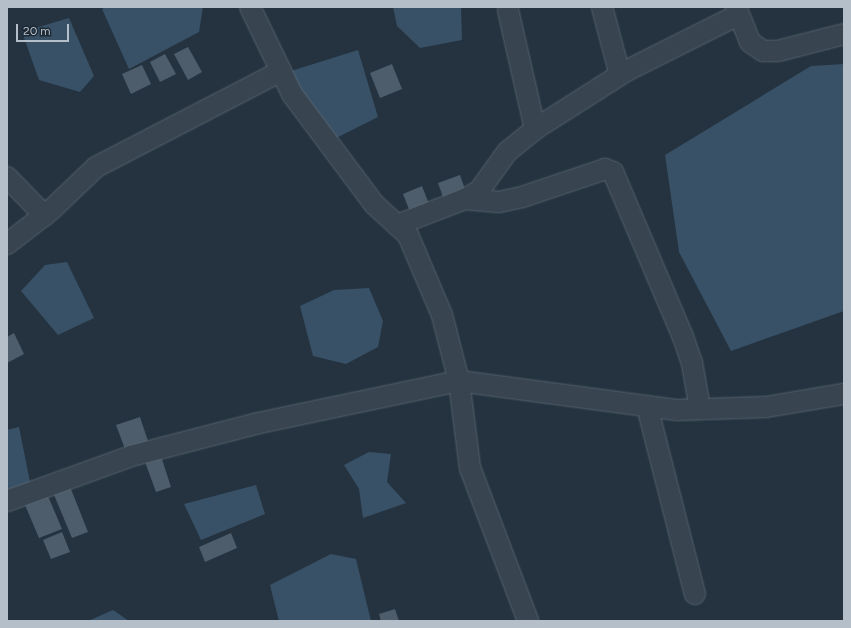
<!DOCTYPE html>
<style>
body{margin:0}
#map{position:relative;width:851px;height:628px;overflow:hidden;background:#24333f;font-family:Figtree,sans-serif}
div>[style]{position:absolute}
.water>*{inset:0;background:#385167}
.building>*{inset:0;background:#4d5d6b}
.roads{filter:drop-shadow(0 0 1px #56626d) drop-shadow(0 0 1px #56626d)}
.minor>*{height:20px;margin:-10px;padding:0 10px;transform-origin:10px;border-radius:10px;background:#38444f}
span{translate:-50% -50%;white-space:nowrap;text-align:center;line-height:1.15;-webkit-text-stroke:3px #1d2934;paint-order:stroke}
.frame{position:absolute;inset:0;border:8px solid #b5bfca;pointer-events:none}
.scale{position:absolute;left:16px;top:24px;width:53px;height:18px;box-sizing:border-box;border:2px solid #b5bfca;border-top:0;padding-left:5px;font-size:12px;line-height:14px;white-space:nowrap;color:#b5bfca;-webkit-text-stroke:3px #1d2934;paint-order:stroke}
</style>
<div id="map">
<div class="water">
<div style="clip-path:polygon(106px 7px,203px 7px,199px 32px,129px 69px,102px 9px)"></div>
<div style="clip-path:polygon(393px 7px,461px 7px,462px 40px,420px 48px,397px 26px)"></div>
<div style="clip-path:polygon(69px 18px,94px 76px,80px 92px,39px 80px,22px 32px)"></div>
<div style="clip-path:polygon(358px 50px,378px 117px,334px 139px,295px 88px,291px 71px)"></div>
<div style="clip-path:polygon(844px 64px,844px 311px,731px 351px,679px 252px,665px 155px,811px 66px)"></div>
<div style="clip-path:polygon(67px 262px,94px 318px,58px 335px,21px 291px,45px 265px)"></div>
<div style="clip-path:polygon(369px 288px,383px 321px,378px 347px,346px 364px,313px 356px,300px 306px,334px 290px)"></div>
<div style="clip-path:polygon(19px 427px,31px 487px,7px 495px,7px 430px)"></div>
<div style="clip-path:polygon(369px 452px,391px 454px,387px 482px,406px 503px,363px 518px,359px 489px,344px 465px)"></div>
<div style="clip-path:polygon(256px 485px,265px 514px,201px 540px,184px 504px)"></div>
<div style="clip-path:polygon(331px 554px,356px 559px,371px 621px,279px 621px,270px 585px)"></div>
<div style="clip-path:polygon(113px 610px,129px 621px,88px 621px)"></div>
</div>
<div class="building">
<div style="clip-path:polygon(188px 47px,202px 72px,188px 80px,174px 54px)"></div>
<div style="clip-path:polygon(165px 54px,176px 74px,160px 82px,150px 62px)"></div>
<div style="clip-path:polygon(392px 64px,402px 89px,380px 98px,370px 73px)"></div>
<div style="clip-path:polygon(142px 65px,151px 84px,131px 94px,122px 74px)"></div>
<div style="clip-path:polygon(460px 175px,466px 192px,444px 200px,438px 183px)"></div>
<div style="clip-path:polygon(422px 186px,429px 204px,410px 212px,403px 194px)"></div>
<div style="clip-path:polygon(14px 333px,24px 354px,7px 363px,7px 337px)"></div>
<div style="clip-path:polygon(140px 417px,148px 441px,125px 449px,116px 425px)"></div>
<div style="clip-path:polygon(160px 453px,171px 487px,156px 492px,144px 459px)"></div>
<div style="clip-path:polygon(69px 484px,88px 532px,72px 538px,52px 490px)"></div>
<div style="clip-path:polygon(48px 496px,62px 529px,39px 538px,25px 505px)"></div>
<div style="clip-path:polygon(62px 532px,70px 552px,51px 559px,43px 540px)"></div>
<div style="clip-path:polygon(231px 533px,237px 548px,205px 562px,199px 547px)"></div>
<div style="clip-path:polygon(395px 609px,399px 621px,381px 621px,379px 614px)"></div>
</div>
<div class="roads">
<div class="minor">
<div style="left:250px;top:7px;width:97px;rotate:64.2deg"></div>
<div style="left:292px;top:94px;width:137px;rotate:53.3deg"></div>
<div style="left:374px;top:204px;width:46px;rotate:42.4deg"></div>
<div style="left:408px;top:235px;width:87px;rotate:67deg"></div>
<div style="left:442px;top:315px;width:68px;rotate:75.6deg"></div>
<div style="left:459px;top:381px;width:88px;rotate:82.8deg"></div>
<div style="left:470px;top:468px;width:164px;rotate:69.2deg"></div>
<div style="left:602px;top:7px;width:70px;rotate:75.2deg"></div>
<div style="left:736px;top:7px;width:38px;rotate:68deg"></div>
<div style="left:750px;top:42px;width:16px;rotate:35deg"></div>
<div style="left:763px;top:51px;width:15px"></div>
<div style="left:778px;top:51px;width:68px;rotate:-14.4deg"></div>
<div style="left:508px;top:10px;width:122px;rotate:77.2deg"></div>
<div style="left:7px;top:177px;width:54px;rotate:45.7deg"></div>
<div style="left:465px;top:199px;width:34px;rotate:5deg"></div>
<div style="left:499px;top:202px;width:24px;rotate:-12deg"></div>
<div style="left:522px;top:197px;width:88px;rotate:-18.6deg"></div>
<div style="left:605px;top:169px;width:9px;rotate:21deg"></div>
<div style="left:613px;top:172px;width:179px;rotate:67deg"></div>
<div style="left:683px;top:337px;width:28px;rotate:71deg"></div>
<div style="left:692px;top:363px;width:47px;rotate:80.1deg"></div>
<div style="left:397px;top:225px;width:73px;rotate:-20.9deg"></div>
<div style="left:465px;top:199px;width:16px;rotate:-30deg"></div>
<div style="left:479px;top:191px;width:48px;rotate:-54.3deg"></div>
<div style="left:507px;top:152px;width:36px;rotate:-39deg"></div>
<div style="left:535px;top:129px;width:110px;rotate:-32.4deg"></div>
<div style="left:628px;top:70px;width:123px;rotate:-26.6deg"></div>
<div style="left:7px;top:244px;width:56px;rotate:-37.7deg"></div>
<div style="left:51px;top:210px;width:62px;rotate:-43.7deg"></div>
<div style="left:96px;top:167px;width:208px;rotate:-27.4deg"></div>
<div style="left:647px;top:406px;width:194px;rotate:75.7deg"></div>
<div style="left:7px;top:501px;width:132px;rotate:-19.9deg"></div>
<div style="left:131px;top:456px;width:132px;rotate:-14.5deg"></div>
<div style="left:259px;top:423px;width:204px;rotate:-11.9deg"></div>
<div style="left:459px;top:381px;width:220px;rotate:7.6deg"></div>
<div style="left:677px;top:410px;width:89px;rotate:-1.9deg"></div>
<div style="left:766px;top:407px;width:79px;rotate:-9.5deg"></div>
</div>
</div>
<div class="frame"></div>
<div class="scale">20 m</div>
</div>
